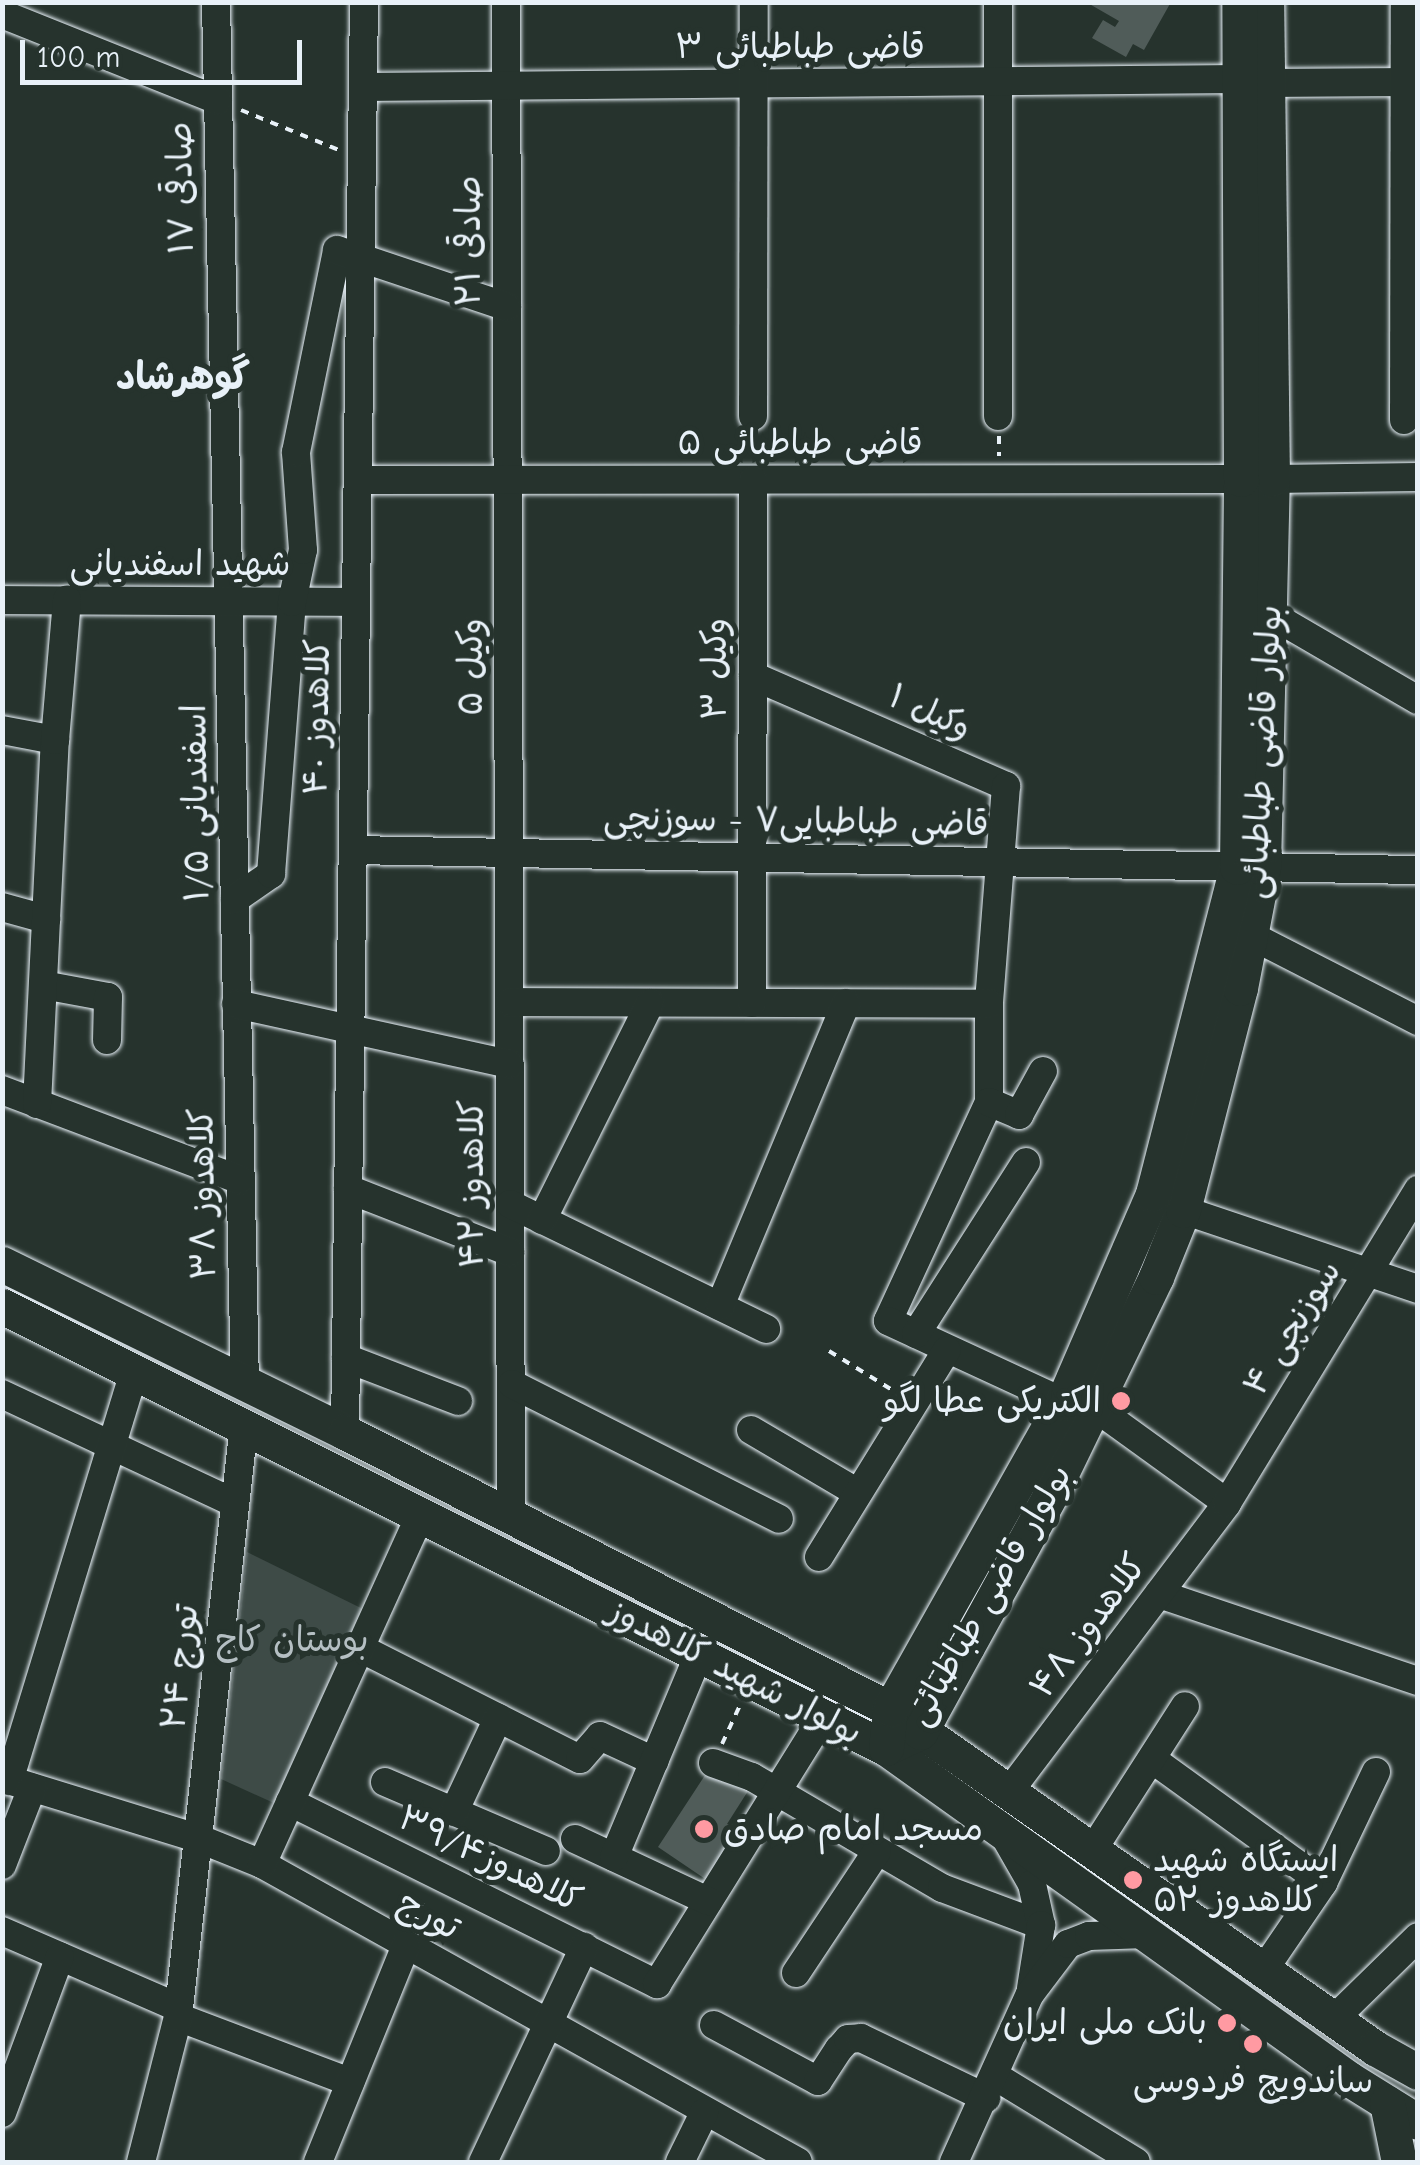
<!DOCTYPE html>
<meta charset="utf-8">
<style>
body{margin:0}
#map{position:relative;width:1420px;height:2165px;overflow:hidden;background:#26332d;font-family:"Comic Neue","Playpen Sans Arabic",sans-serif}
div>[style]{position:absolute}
.green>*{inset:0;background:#3e4b47}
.building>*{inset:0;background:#505c59}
.path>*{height:4px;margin-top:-2px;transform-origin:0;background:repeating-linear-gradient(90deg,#e8f1f8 0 8px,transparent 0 16px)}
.roads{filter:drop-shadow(0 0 2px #e8f1f8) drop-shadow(0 0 2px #e8f1f8)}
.minor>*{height:28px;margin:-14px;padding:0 14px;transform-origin:14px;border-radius:14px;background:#26332d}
.major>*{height:35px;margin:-17.5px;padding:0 17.5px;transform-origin:17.5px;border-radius:17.5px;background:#26332d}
.dots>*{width:28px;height:28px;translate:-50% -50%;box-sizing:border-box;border:5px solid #26332d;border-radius:50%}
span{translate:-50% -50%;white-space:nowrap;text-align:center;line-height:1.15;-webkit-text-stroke:10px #26332d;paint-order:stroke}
.street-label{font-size:35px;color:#e8f1f8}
.poi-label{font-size:35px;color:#e8f1f8}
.right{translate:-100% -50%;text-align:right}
.left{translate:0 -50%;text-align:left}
.park-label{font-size:35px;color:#b5bfc3}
.neighbourhood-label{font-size:38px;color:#e8f1f8;font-weight:700}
.frame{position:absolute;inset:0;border:5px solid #e8f1f8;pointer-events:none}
.scale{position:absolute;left:20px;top:40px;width:282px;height:45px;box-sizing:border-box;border:5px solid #e8f1f8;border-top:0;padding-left:12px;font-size:30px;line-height:35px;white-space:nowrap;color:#e8f1f8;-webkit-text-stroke:8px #26332d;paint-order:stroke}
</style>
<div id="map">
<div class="green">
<div style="clip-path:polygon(247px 1552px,365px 1610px,276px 1804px,221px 1779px)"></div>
</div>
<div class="building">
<div style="clip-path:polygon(1086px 2px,1171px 2px,1144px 50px,1133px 44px,1126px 57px,1092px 38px,1103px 20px,1115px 27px,1119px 21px)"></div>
<div style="clip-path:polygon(713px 1763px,755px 1780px,727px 1824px,749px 1835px,717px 1887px,658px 1847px)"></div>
</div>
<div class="path">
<div style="left:241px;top:110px;width:106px;rotate:22.2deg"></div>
<div style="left:999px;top:436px;width:20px;rotate:90deg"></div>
<div style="left:829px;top:1351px;width:80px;rotate:31.7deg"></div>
<div style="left:722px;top:1744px;width:45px;rotate:-65.1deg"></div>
<div style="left:414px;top:1925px;width:31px;rotate:-69deg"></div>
</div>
<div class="roads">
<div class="minor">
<div style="left:216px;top:2px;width:1381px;rotate:88.8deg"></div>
<div style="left:506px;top:2px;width:1513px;rotate:89.81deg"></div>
<div style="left:998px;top:2px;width:414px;rotate:90deg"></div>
<div style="left:2px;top:14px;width:232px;rotate:21.8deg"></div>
<div style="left:1265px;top:83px;width:153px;rotate:-0.4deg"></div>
<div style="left:363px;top:87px;width:875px;rotate:-0.52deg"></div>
<div style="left:753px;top:416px;width:414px;rotate:-89.9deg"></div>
<div style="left:1404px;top:420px;width:418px;rotate:-89.9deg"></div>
<div style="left:1272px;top:479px;width:146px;rotate:-0.8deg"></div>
<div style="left:358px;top:480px;width:883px;rotate:-0.06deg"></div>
<div style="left:2px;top:600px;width:354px;rotate:0.3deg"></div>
<div style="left:1270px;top:614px;width:171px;rotate:30.2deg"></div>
<div style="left:753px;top:676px;width:276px;rotate:23.5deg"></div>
<div style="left:1006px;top:786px;width:219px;rotate:94.5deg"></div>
<div style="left:989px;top:1004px;width:98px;rotate:90deg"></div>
<div style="left:989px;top:1102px;width:241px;rotate:114.8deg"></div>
<div style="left:888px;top:1321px;width:193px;rotate:24.8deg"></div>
<div style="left:2px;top:730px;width:54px;rotate:10.7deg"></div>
<div style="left:353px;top:850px;width:1065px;rotate:1.08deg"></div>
<div style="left:235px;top:899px;width:44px;rotate:-34.8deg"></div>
<div style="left:271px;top:874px;width:273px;rotate:-85.6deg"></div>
<div style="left:292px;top:602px;width:53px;rotate:-78.1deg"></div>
<div style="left:303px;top:550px;width:98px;rotate:-94.1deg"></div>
<div style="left:296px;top:452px;width:206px;rotate:-78.5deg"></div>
<div style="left:337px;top:250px;width:179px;rotate:18.5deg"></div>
<div style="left:2px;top:907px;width:46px;rotate:15.3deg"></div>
<div style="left:1250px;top:935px;width:189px;rotate:27.1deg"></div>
<div style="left:43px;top:985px;width:66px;rotate:10.5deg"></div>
<div style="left:108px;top:997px;width:43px;rotate:91.3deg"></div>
<div style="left:510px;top:1002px;width:479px;rotate:0.2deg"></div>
<div style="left:752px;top:1003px;width:523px;rotate:-89.89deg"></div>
<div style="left:236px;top:1004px;width:280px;rotate:12.4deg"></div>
<div style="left:2px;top:1090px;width:254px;rotate:20.7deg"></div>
<div style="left:989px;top:1102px;width:33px;rotate:23deg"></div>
<div style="left:1019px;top:1115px;width:50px;rotate:-61.4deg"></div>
<div style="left:37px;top:1104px;width:364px;rotate:-87.2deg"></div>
<div style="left:55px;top:740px;width:141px;rotate:-85.1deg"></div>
<div style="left:348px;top:1189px;width:174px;rotate:21.3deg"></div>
<div style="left:510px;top:1204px;width:285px;rotate:26deg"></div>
<div style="left:1183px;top:1210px;width:248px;rotate:18.6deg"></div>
<div style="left:542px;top:1220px;width:242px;rotate:-63.5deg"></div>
<div style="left:720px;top:1306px;width:328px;rotate:-67.4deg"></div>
<div style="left:916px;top:1334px;width:204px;rotate:-57.4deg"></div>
<div style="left:346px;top:1358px;width:120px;rotate:21deg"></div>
<div style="left:512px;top:1384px;width:299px;rotate:26.8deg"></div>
<div style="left:2px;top:1394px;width:257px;rotate:25.1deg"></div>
<div style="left:1093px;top:1406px;width:165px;rotate:35.9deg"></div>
<div style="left:751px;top:1430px;width:124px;rotate:30.5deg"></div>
<div style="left:345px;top:1432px;width:1430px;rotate:-89.24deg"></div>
<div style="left:819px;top:1557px;width:243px;rotate:-58.3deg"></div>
<div style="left:1159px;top:1594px;width:273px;rotate:18.6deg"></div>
<div style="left:360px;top:1648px;width:246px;rotate:26.8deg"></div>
<div style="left:580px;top:1759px;width:30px;rotate:-49deg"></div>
<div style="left:600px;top:1736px;width:60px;rotate:24.8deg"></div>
<div style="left:1152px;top:1759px;width:211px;rotate:35.9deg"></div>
<div style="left:713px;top:1763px;width:41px;rotate:19.7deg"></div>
<div style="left:752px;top:1777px;width:220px;rotate:30.3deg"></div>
<div style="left:942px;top:1888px;width:106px;rotate:20.5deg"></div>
<div style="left:2px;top:1778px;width:207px;rotate:17.1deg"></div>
<div style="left:200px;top:1839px;width:67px;rotate:22deg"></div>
<div style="left:262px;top:1864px;width:613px;rotate:29.07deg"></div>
<div style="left:9px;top:1781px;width:430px;rotate:-73deg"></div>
<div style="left:385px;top:1782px;width:175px;rotate:23.2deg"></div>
<div style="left:1008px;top:1793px;width:363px;rotate:-52.9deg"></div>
<div style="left:1227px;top:1503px;width:367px;rotate:-58.6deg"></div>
<div style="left:290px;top:1802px;width:410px;rotate:26.4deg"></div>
<div style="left:657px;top:1984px;width:314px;rotate:-58.1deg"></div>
<div style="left:454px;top:1812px;width:104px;rotate:-64.9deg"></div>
<div style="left:1004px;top:1835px;width:56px;rotate:60.3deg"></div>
<div style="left:1032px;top:1884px;width:42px;rotate:77.6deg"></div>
<div style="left:1041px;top:1925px;width:64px;rotate:99deg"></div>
<div style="left:575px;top:1839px;width:147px;rotate:25deg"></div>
<div style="left:1092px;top:1851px;width:172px;rotate:-57.3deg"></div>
<div style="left:614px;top:1857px;width:220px;rotate:-67.3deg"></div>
<div style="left:262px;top:1864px;width:385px;rotate:-65.6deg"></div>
<div style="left:2px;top:1865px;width:83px;rotate:-68.7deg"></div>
<div style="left:2px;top:1931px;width:193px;rotate:23.5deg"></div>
<div style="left:1263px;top:1971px;width:107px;rotate:-55.7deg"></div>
<div style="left:1323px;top:1883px;width:123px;rotate:-64.5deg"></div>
<div style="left:796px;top:1973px;width:146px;rotate:-56.4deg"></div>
<div style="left:178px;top:2017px;width:184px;rotate:20.7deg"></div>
<div style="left:1334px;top:2019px;width:117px;rotate:-44.3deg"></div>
<div style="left:714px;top:2025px;width:118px;rotate:28.3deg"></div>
<div style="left:818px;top:2081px;width:38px;rotate:-57deg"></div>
<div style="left:839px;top:2049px;width:13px;rotate:-48deg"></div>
<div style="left:848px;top:2039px;width:13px;rotate:-4deg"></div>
<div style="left:861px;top:2038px;width:139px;rotate:25.6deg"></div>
<div style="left:995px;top:2076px;width:165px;rotate:31.4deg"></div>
<div style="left:2px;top:2113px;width:167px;rotate:-69.7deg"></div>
<div style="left:141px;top:2162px;width:150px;rotate:-75.7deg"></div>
<div style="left:178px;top:2017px;width:596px;rotate:-83.64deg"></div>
<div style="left:318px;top:2162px;width:234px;rotate:-67.9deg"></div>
<div style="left:483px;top:2162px;width:238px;rotate:-64.8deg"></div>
<div style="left:680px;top:2162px;width:55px;rotate:-63.9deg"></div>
<div style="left:954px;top:2162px;width:184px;rotate:-65.7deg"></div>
<div style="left:1030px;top:1994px;width:63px;rotate:-52.8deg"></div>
<div style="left:1068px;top:1944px;width:22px;rotate:-21deg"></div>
<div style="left:1089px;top:1936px;width:58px;rotate:-2deg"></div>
</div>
<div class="major">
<div style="left:2px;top:1264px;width:382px;rotate:26.1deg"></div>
<div style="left:345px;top:1432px;width:611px;rotate:26.94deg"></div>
<div style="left:890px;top:1709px;width:592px;rotate:34.95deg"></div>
<div style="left:1375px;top:2048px;width:49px;rotate:29.2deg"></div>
<div style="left:2px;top:1306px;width:988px;rotate:26.57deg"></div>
<div style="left:886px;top:1748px;width:569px;rotate:35.56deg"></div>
<div style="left:1349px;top:2079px;width:81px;rotate:31.9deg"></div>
<div style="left:886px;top:1748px;width:38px;rotate:-25deg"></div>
<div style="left:920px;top:1732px;width:278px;rotate:-61.2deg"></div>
<div style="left:1054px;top:1488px;width:234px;rotate:-64.2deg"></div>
<div style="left:1156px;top:1277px;width:72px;rotate:-68.1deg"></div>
<div style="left:1183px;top:1210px;width:229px;rotate:-75.6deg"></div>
<div style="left:1240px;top:988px;width:122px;rotate:-79.1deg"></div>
<div style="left:1263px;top:868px;width:389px;rotate:-88.7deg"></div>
<div style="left:1272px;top:479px;width:477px;rotate:-90.7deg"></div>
<div style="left:886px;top:1748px;width:39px;rotate:-84deg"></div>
<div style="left:890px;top:1709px;width:352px;rotate:-60.6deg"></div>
<div style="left:1063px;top:1402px;width:227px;rotate:-66.6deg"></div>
<div style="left:1153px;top:1194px;width:338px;rotate:-75.6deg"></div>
<div style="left:1237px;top:867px;width:388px;rotate:-89.4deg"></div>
<div style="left:1241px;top:479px;width:477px;rotate:-90.2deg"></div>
<div style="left:1387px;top:2103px;width:60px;rotate:78.5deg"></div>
</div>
</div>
<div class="dots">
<div style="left:1121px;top:1401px;background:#ff9aa2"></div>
<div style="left:704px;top:1829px;background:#ff9aa2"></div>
<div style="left:1133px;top:1880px;background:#ff9aa2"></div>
<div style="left:1227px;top:2023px;background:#ff9aa2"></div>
<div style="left:1253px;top:2044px;background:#ff9aa2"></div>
</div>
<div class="street-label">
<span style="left:800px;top:47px">قاضی طباطبائی ۳</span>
<span style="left:181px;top:188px;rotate:-91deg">صادقی ۱۷</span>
<span style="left:469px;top:241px;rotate:-90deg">صادقی ۲۱</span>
<span style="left:800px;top:443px">قاضی طباطبائی ۵</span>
<span style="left:180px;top:564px">شهید اسفندیانی</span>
<span style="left:471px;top:667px;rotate:-90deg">وکيل ۵</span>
<span style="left:715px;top:669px;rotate:-90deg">وکيل ۳</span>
<span style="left:930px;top:712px;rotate:24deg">وکيل ۱</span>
<span style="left:317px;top:717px;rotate:-89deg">کلاهدوز ۴۰</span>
<span style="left:1262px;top:752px;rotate:-87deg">بولوار قاضی طباطبائی</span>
<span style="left:196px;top:803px;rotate:-91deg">اسفندیانی ۱/۵</span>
<span style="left:796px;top:821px;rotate:1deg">قاضی طباطبایی۷ - سوزنچی</span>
<span style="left:472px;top:1184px;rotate:-90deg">کلاهدوز ۴۲</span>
<span style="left:203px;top:1194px;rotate:-91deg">کلاهدوز ۳۸</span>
<span style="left:1292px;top:1328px;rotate:-58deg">سوزنچی ۴</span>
<span style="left:989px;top:1595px;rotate:-60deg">بولوار قاضی طباطبائی</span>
<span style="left:1088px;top:1626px;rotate:-53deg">کلاهدوز ۴۸</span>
<span style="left:180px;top:1667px;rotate:-84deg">تورج ۲۴</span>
<span style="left:735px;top:1672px;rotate:27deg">بولوار شهید کلاهدوز</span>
<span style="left:490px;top:1859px;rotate:26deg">کلاهدوز۳۹/۴</span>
<span style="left:429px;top:1915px;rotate:29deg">تورج</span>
</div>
<div class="poi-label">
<span class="right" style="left:1101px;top:1401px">الکتریکی عطا لگو</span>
<span class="left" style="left:724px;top:1829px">مسجد امام صادق</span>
<span class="left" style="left:1153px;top:1880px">ایستگاه شهید<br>کلاهدوز ۵۲</span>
<span class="right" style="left:1207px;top:2023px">بانک ملی ایران</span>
<span style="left:1253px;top:2081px">ساندویچ فردوسی</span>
</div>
<div class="park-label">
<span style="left:292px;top:1640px">بوستان کاج</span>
</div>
<div class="neighbourhood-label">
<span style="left:183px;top:378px">گوهرشاد</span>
</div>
<div class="frame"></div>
<div class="scale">100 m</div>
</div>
